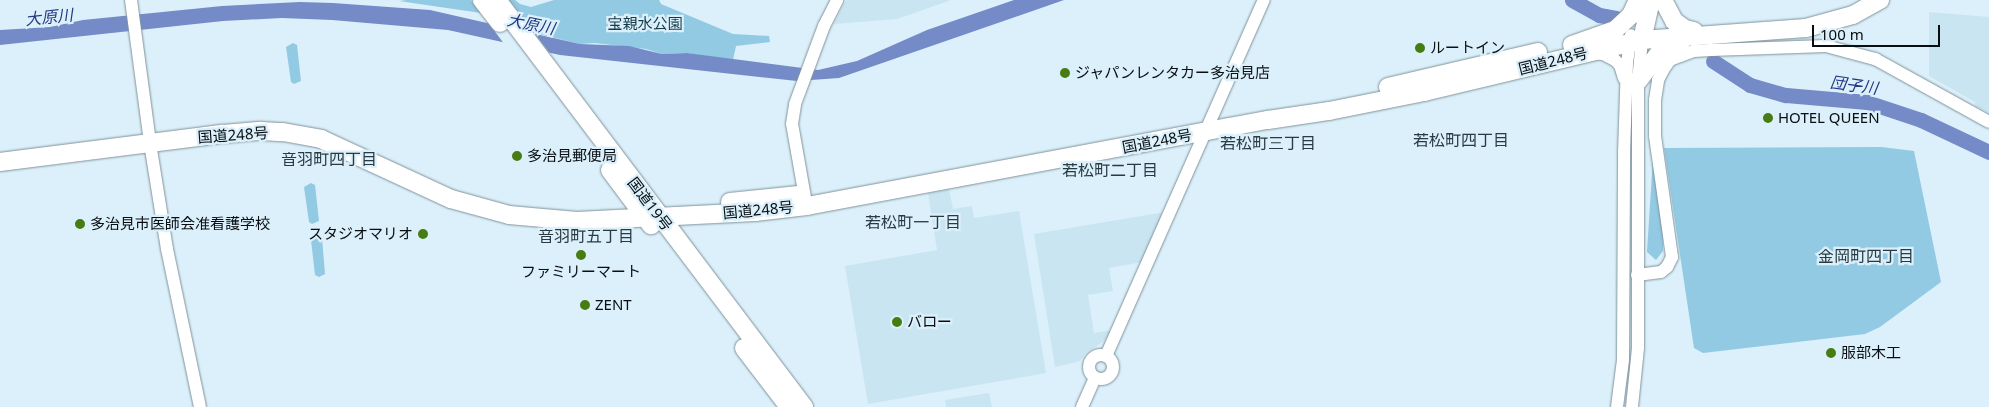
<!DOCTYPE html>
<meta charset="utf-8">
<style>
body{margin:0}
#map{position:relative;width:1989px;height:407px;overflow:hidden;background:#dbf0fa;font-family:"Noto Sans","Noto Sans JP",sans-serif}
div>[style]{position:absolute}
.built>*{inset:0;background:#c9e5f2}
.green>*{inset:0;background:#92c9e3}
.water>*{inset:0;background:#748bc8}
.pier>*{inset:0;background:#dbf0fa}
.river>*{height:15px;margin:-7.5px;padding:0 7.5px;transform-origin:7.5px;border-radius:7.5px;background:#748bc8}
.roads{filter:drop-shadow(0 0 1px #80929b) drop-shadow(0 0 1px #80929b)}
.minor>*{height:12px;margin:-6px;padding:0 6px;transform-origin:6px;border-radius:6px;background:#fff}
.minor>.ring{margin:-6px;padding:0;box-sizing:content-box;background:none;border:12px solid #fff;border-radius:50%}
.highway>*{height:18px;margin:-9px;padding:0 9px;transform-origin:9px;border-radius:9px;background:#fff}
.dots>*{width:14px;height:14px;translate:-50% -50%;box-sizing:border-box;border:2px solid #dbf0fa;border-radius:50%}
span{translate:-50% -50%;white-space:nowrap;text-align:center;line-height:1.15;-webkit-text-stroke:4.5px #dbf0fa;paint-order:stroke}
.park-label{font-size:15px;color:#153a49}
.poi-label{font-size:15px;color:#080e12}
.left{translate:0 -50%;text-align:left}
.right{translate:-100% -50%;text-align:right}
.street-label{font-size:15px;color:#080e12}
.water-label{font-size:16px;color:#233880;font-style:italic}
.neighbourhood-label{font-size:16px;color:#293a42}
.scale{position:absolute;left:1812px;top:25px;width:128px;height:22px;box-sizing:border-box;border:2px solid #080e12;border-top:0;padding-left:6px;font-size:15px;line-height:18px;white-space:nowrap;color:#080e12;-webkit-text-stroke:4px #dbf0fa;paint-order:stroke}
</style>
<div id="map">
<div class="built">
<div style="clip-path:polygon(846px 0,951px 0,897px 19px,834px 24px)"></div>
<div style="clip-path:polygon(1929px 12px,1989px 17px,1989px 113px,1975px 106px,1975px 102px,1929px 76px)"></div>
<div style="clip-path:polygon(949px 189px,953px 209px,972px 206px,974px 218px,1019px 211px,1046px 373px,868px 404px,845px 266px,937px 250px,928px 193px)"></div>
<div style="clip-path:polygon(1165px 212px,1143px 262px,1109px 268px,1113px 291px,1088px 295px,1094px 333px,1112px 330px,1105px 340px,1085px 354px,1080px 361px,1055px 367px,1034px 234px)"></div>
<div style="clip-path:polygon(989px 393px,992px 407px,946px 407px,945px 400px)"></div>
</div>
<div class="green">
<div style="clip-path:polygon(407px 0,471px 0,481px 13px,399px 1px)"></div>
<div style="clip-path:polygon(509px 0,515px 0,520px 4px,531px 7px,554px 0,659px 0,661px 4px,733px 34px,769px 36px,770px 42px,736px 46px,733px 60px,687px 53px,662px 54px,646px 49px,595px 43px,580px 44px,539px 34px,538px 28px,532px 29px)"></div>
<div style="clip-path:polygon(293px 43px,297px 45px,301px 81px,294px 84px,291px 82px,286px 47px)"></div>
<div style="clip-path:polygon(1881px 147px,1914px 151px,1941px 282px,1880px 327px,1865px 334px,1703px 353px,1694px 348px,1664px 148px)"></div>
<div style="clip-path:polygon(1653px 157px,1663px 221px,1663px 251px,1656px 260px,1647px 252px)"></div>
<div style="clip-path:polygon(311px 183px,315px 185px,319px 221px,312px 224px,309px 222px,304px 187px)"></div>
<div style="clip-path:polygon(317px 236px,322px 238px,325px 274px,319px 277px,315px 275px,311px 240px)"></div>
</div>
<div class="water">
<div style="clip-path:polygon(1014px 0,1064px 0,839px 78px,797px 81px,560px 55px,448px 30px,332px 20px,282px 18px,223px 21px,0 45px,0 30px,50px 27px,83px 20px,222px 6px,300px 2px,333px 3px,430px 10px,580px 44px,629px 46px,662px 54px,687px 53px,818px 70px,857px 61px,927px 30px)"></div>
</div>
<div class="pier">
<div style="clip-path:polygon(487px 21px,532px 30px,551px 55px,505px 45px)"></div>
</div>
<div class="river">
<div style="left:1572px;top:0;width:31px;rotate:29deg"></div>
<div style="left:1599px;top:15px;width:17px;rotate:10deg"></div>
<div style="left:1713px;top:61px;width:44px;rotate:33deg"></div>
<div style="left:1750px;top:85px;width:37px;rotate:16deg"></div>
<div style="left:1786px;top:95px;width:81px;rotate:4.9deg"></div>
<div style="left:1867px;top:102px;width:57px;rotate:18.4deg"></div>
<div style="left:1921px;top:120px;width:75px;rotate:25.2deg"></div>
</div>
<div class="roads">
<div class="minor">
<div style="left:131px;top:0;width:144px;rotate:82.4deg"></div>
<div style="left:150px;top:143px;width:107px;rotate:80.9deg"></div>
<div style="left:167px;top:249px;width:161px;rotate:78.2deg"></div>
<div style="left:1595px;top:53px;width:8px;rotate:7deg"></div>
<div style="left:1603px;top:54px;width:13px;rotate:27deg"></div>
<div style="left:1615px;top:60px;width:7px;rotate:45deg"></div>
<div style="left:1620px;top:65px;width:14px;rotate:73deg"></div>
<div style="left:806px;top:203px;width:80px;rotate:-100deg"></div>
<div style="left:792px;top:124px;width:20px;rotate:-81deg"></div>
<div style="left:795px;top:104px;width:83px;rotate:-69.6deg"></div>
<div style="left:824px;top:26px;width:29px;rotate:-63deg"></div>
<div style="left:1637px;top:275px;width:24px;rotate:-7deg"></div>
<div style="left:1661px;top:272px;width:8px;rotate:-40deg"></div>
<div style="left:1667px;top:267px;width:11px;rotate:-63deg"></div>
<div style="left:1672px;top:257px;width:122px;rotate:-98deg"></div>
<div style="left:1655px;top:136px;width:36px;rotate:-90deg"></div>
<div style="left:1655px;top:100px;width:20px;rotate:-81deg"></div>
<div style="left:1658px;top:80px;width:11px;rotate:-63deg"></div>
<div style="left:1663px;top:70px;width:12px;rotate:-55deg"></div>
<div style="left:1670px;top:60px;width:11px;rotate:-22deg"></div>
<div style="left:1680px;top:56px;width:15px;rotate:-20deg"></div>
<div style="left:1694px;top:51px;width:17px;rotate:-3deg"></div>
<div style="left:1711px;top:50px;width:115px;rotate:-2deg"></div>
<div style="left:1826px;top:46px;width:51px;rotate:14.9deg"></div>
<div style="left:1875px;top:59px;width:130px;rotate:28.9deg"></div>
<div class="ring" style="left:1089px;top:355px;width:12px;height:12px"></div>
<div style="left:1106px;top:356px;width:389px;rotate:-66.1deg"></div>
<div style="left:1082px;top:407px;width:32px;rotate:-66deg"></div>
<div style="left:1617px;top:407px;width:47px;rotate:-82.7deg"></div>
<div style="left:1623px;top:360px;width:207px;rotate:-89.7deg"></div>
<div style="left:1624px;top:153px;width:90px;rotate:-88.1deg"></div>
<div style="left:1627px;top:63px;width:28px;rotate:-82deg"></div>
<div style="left:1632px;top:407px;width:59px;rotate:-84.2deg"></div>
<div style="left:1638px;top:348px;width:267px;rotate:-90deg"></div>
<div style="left:1638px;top:81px;width:41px;rotate:-84.4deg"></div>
</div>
<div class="highway">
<div style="left:482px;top:0;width:29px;rotate:52deg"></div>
<div style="left:497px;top:0;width:510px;rotate:52.97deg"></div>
<div style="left:1663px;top:0;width:24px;rotate:62deg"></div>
<div style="left:1674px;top:21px;width:14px;rotate:36deg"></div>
<div style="left:1685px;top:29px;width:9px;rotate:13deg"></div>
<div style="left:1642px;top:40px;width:41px;rotate:-77.3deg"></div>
<div style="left:1572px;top:45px;width:46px;rotate:-19.2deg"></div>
<div style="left:1615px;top:30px;width:22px;rotate:-43deg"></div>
<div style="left:1631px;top:15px;width:17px;rotate:-65deg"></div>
<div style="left:1638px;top:81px;width:41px;rotate:-52.9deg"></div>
<div style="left:1663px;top:48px;width:11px;rotate:-27deg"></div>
<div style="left:1673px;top:43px;width:8px;rotate:-7deg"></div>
<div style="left:1388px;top:87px;width:154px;rotate:-13.1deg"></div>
<div style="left:0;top:162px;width:225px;rotate:-7.2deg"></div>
<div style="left:223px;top:134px;width:38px;rotate:-5deg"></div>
<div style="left:261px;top:131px;width:22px;rotate:3deg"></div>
<div style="left:283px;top:132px;width:39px;rotate:10deg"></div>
<div style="left:321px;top:139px;width:143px;rotate:24.8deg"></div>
<div style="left:451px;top:199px;width:60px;rotate:15.4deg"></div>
<div style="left:509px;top:215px;width:68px;rotate:5deg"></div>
<div style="left:577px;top:221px;width:178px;rotate:-2.9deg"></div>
<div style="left:755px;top:212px;width:52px;rotate:-6.6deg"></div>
<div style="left:807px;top:206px;width:469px;rotate:-10.6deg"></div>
<div style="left:1268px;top:120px;width:62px;rotate:-8.4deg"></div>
<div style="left:1329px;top:111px;width:97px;rotate:-11.3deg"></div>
<div style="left:1424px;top:92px;width:224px;rotate:-13.4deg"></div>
<div style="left:1642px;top:40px;width:164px;rotate:-4.2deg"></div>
<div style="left:1806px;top:28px;width:49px;rotate:-15.5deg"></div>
<div style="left:1853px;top:15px;width:31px;rotate:-29deg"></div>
<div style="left:610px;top:170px;width:69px;rotate:53.3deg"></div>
<div style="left:730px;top:202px;width:69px;rotate:-5.8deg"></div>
<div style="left:744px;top:348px;width:74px;rotate:52.7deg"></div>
</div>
</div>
<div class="dots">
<div style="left:1420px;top:48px;background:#467d12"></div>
<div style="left:1065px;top:73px;background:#467d12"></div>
<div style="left:1768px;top:118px;background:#467d12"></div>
<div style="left:517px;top:156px;background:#467d12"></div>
<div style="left:80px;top:224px;background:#467d12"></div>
<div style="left:423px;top:234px;background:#467d12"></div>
<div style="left:581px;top:255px;background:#467d12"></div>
<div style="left:585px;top:305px;background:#467d12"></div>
<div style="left:897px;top:322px;background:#467d12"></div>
<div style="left:1831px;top:353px;background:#467d12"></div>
</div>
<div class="park-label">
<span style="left:645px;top:24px">宝親水公園</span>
</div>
<div class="poi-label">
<span class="left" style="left:1430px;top:48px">ルートイン</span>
<span class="left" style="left:1075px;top:73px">ジャパンレンタカー多治見店</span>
<span class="left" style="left:1778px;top:118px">HOTEL QUEEN</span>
<span class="left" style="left:527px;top:156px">多治見郵便局</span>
<span class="left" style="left:90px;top:224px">多治見市医師会准看護学校</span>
<span class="right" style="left:413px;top:234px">スタジオマリオ</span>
<span style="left:581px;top:272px">ファミリーマート</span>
<span class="left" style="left:595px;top:305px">ZENT</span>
<span class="left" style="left:907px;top:322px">バロー</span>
<span class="left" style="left:1841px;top:353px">服部木工</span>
</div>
<div class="street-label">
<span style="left:1553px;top:61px;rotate:-14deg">国道248号</span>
<span style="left:233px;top:135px;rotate:-4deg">国道248号</span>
<span style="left:1157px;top:141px;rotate:-11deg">国道248号</span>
<span style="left:650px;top:204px;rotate:53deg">国道19号</span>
<span style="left:758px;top:210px;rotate:-5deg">国道248号</span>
</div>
<div class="water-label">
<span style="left:49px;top:17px;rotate:-6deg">大原川</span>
<span style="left:531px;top:24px;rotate:11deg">大原川</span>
<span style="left:1854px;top:85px;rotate:8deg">団子川</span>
</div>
<div class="neighbourhood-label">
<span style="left:1461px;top:140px">若松町四丁目</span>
<span style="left:1268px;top:143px">若松町三丁目</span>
<span style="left:329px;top:159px">音羽町四丁目</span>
<span style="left:1110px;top:170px">若松町二丁目</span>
<span style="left:913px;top:222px">若松町一丁目</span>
<span style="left:586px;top:236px">音羽町五丁目</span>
<span style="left:1866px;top:256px">金岡町四丁目</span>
</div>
<div class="scale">100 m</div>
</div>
